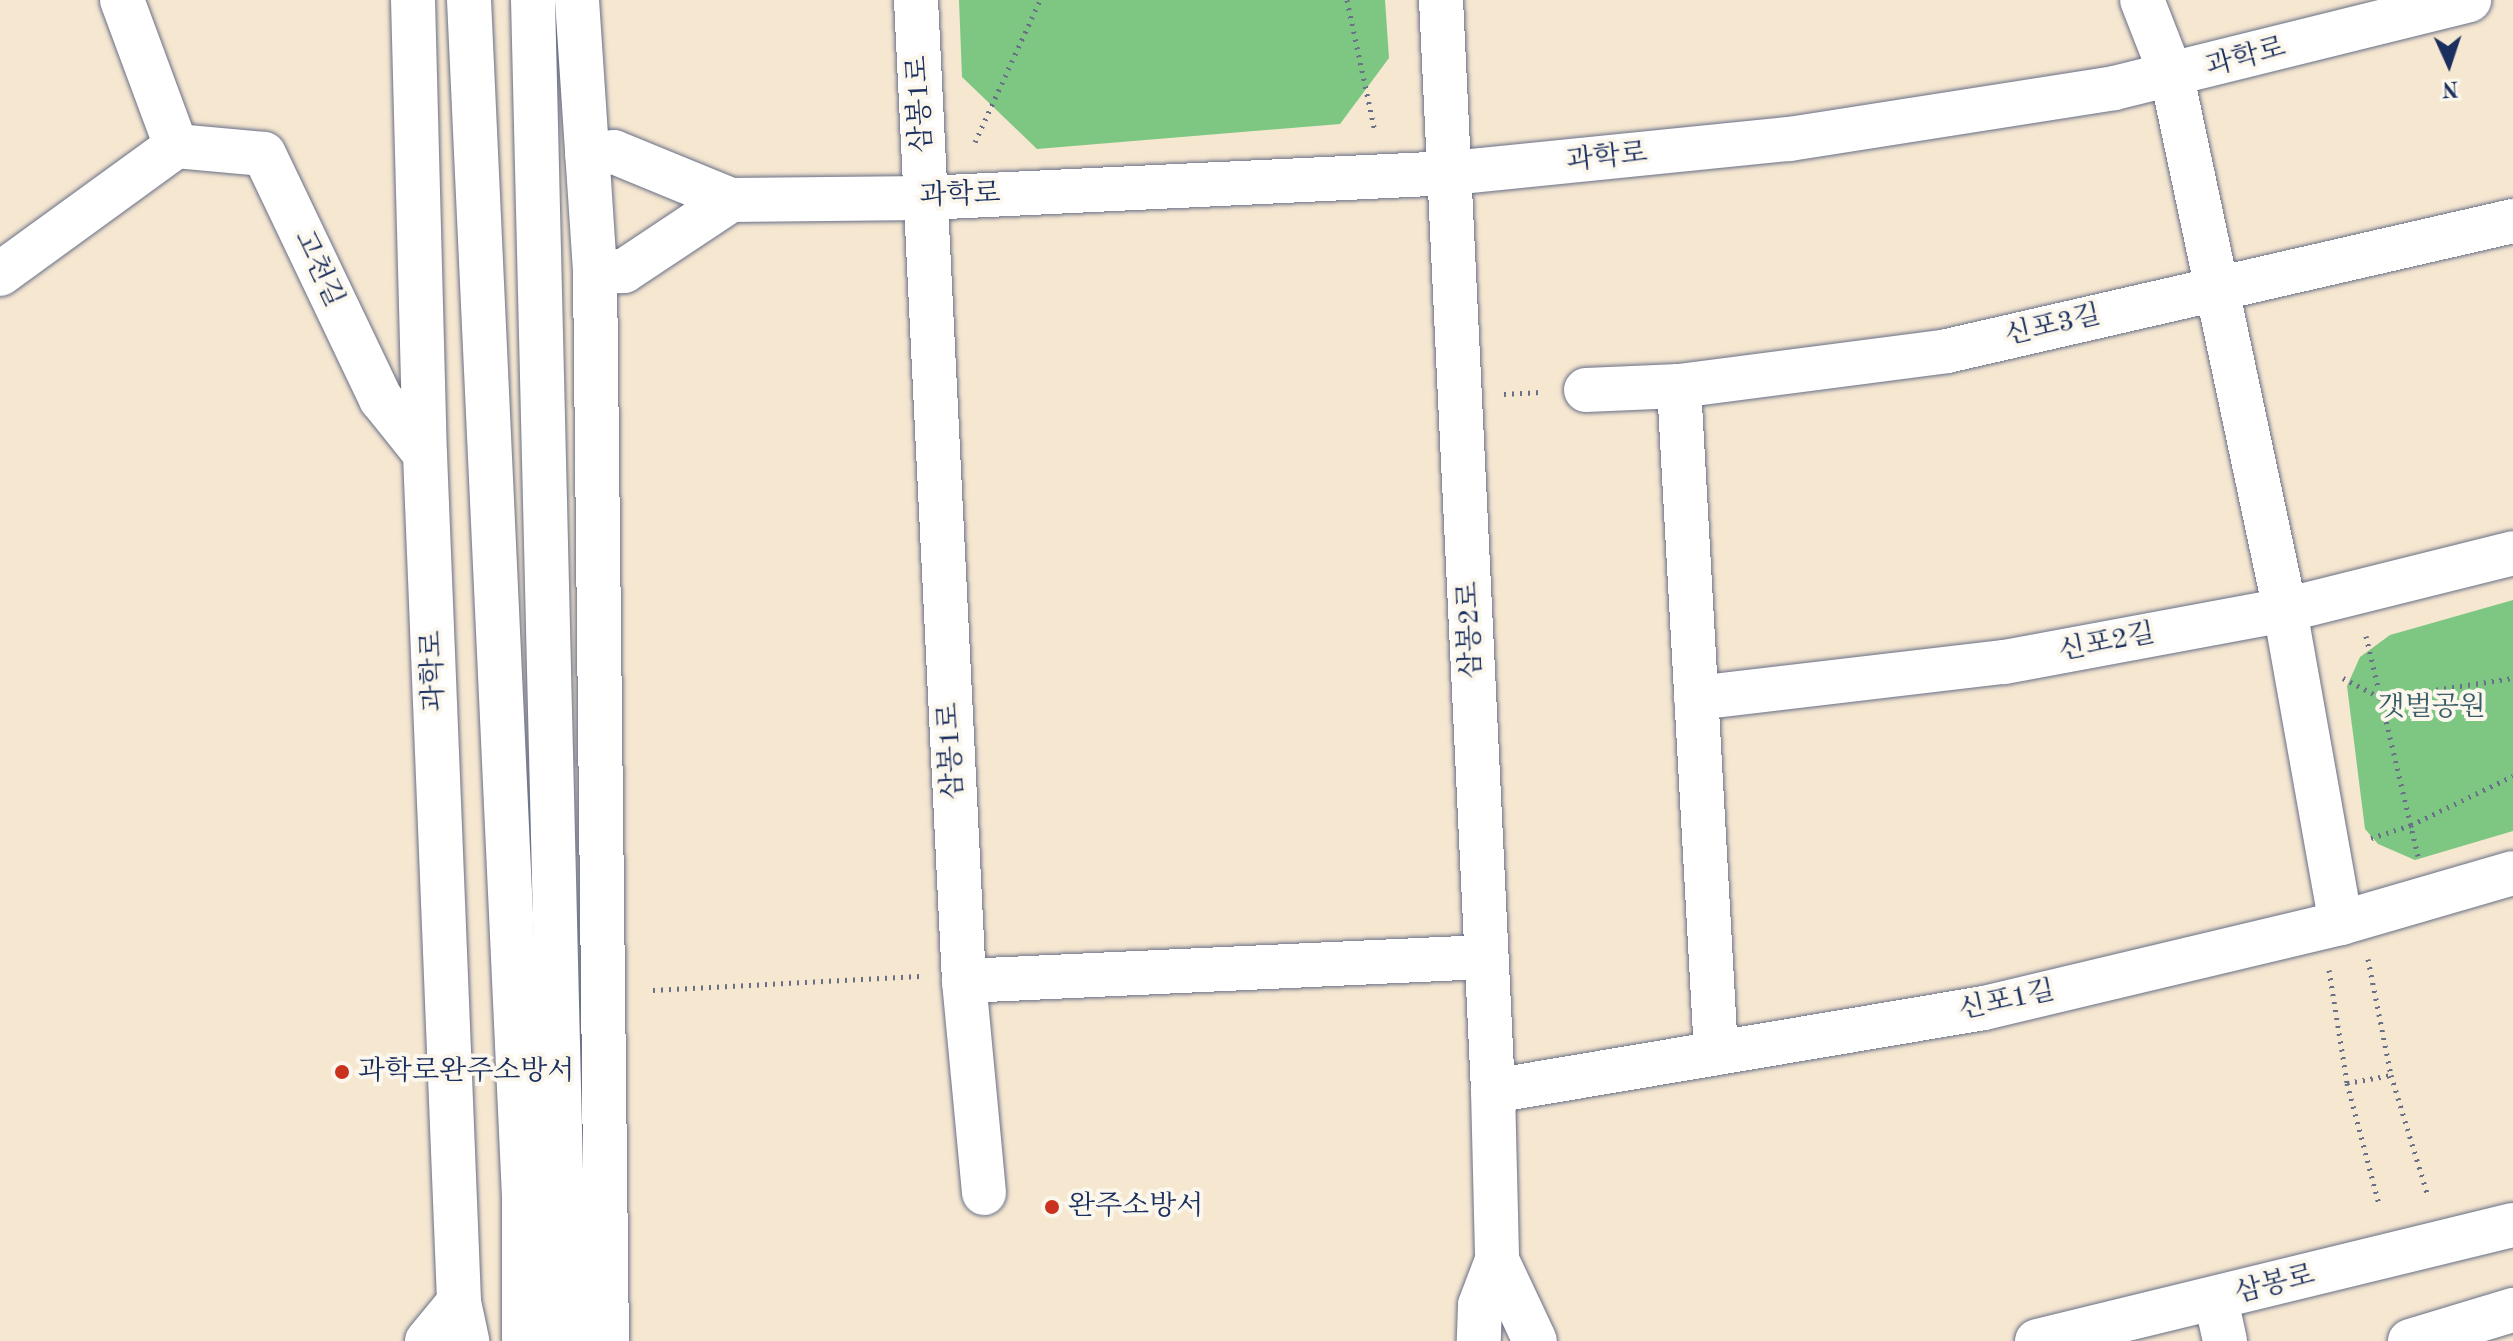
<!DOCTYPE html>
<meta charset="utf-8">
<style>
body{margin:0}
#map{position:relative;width:2513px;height:1341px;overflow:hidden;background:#f6e7d1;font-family:"Old Standard TT","Noto Serif KR",serif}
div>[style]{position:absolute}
.green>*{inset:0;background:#7ec783}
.path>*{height:5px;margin-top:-2.5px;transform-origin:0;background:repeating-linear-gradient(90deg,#686f86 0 2px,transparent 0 8px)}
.roads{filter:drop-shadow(0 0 2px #686f86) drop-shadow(0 0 2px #686f86)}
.minor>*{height:44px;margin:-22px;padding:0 22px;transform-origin:22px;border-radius:22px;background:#fff}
.major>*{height:44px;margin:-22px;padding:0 22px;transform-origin:22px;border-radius:22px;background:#fff}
.dots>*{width:22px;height:22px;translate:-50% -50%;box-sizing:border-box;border:4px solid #fbf7ec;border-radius:50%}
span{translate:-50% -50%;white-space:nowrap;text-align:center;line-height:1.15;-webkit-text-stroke:8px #fbf7ec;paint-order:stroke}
.street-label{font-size:28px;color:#1b2f5e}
.park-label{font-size:28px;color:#395d69}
.poi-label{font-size:28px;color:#1b2f5e}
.left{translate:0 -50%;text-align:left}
.north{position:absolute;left:2409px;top:24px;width:80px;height:80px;-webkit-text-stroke:6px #fbf7ec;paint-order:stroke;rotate:177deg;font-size:22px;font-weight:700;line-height:32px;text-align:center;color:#1b2f5e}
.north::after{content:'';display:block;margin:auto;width:28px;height:36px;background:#1b2f5e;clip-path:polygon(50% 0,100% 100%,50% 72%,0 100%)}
</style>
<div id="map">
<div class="green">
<div style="clip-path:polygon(959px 0,1385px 0,1389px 58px,1340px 124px,1037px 149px,962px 77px)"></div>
<div style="clip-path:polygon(2513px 600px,2513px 831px,2415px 860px,2378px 844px,2365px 829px,2347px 686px,2360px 657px,2390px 635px)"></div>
</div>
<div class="path">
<div style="left:1347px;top:0;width:135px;rotate:78deg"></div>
<div style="left:975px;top:142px;width:156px;rotate:-65.4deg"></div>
<div style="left:1504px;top:394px;width:37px;rotate:-3deg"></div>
<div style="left:2366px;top:636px;width:226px;rotate:76.7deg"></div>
<div style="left:2343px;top:678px;width:43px;rotate:27.8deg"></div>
<div style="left:2381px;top:698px;width:134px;rotate:-8.6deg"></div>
<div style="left:2371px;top:838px;width:42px;rotate:-18deg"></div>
<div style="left:2411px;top:825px;width:113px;rotate:-25.7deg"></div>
<div style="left:2368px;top:959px;width:118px;rotate:78.8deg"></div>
<div style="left:2391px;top:1075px;width:123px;rotate:73deg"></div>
<div style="left:2329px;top:970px;width:114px;rotate:80.9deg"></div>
<div style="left:2347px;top:1083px;width:125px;rotate:75.2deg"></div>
<div style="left:653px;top:990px;width:267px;rotate:-3deg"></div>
<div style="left:2347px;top:1083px;width:45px;rotate:-10.3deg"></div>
</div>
<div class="roads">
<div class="minor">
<div style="left:122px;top:0;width:156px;rotate:69.7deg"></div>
<div style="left:176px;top:146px;width:88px;rotate:5.2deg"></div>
<div style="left:264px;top:154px;width:272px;rotate:64.5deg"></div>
<div style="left:381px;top:399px;width:70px;rotate:51.3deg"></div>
<div style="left:413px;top:0;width:454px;rotate:88.5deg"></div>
<div style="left:425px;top:454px;width:849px;rotate:87.7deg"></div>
<div style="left:459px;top:1302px;width:40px;rotate:78deg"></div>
<div style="left:469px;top:0;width:1198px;rotate:87.37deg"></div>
<div style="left:524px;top:1197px;width:144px;rotate:90deg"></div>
<div style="left:533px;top:0;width:1341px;rotate:88.63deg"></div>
<div style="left:577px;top:0;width:273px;rotate:86.2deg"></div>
<div style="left:595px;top:272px;width:1069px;rotate:89.36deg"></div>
<div style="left:916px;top:0;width:982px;rotate:87.2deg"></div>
<div style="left:964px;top:981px;width:522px;rotate:-2.64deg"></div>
<div style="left:1441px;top:0;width:1092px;rotate:87.27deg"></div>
<div style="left:1493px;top:1091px;width:169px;rotate:88.6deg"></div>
<div style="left:1497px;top:1260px;width:48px;rotate:110.7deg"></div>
<div style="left:1480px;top:1305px;width:36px;rotate:92deg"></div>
<div style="left:2142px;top:0;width:83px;rotate:68.7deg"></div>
<div style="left:2172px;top:77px;width:545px;rotate:78.03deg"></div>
<div style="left:2285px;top:610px;width:318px;rotate:79.9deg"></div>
<div style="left:587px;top:154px;width:27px;rotate:-4deg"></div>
<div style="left:614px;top:152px;width:126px;rotate:22.3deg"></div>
<div style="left:731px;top:200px;width:194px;rotate:-0.6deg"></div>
<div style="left:925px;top:198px;width:528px;rotate:-2.72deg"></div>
<div style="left:1452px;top:173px;width:339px;rotate:-5.8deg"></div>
<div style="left:1789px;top:139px;width:329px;rotate:-8.9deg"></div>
<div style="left:2114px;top:88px;width:366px;rotate:-13.9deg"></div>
<div style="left:595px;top:272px;width:29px;rotate:-2deg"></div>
<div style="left:624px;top:271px;width:128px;rotate:-33.6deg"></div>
<div style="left:0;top:274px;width:218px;rotate:-36deg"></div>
<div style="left:1679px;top:386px;width:668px;rotate:86.82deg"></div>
<div style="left:1586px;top:390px;width:93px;rotate:-2.5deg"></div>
<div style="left:1679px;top:386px;width:270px;rotate:-7.4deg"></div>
<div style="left:1947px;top:351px;width:581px;rotate:-12.94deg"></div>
<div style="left:1696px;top:698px;width:310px;rotate:-6.7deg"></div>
<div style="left:2004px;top:662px;width:286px;rotate:-10.5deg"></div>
<div style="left:2285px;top:610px;width:235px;rotate:-14deg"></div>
<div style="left:964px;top:981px;width:213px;rotate:84.6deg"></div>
<div style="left:1493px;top:1091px;width:498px;rotate:-9.6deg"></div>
<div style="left:1984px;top:1008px;width:367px;rotate:-13.4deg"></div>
<div style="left:2341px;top:923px;width:179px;rotate:-16.2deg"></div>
<div style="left:1497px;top:1260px;width:89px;rotate:64.9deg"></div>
<div style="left:2216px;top:1300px;width:42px;rotate:77.6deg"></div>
</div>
<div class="major">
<div style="left:427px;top:1341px;width:50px;rotate:-50.6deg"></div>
<div style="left:2037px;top:1341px;width:490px;rotate:-13.7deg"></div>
<div style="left:2410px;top:1341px;width:108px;rotate:-16.8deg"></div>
</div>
</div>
<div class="dots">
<div style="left:342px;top:1072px;background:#c8321e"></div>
<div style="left:1052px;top:1207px;background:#c8321e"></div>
</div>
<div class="street-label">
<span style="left:2246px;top:58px;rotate:-15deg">과학로</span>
<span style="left:921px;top:104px;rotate:-93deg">삼봉1로</span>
<span style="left:1607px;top:158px;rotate:-6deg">과학로</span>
<span style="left:960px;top:196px;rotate:-2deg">과학로</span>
<span style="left:318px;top:269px;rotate:65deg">고천길</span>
<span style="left:2053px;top:326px;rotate:-13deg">신포3길</span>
<span style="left:1471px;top:630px;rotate:-92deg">삼봉2로</span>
<span style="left:2107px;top:643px;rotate:-11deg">신포2길</span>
<span style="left:434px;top:671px;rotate:-92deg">과학로</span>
<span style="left:952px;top:751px;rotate:-93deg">삼봉1로</span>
<span style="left:2007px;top:1001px;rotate:-12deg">신포1길</span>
<span style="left:2275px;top:1285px;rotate:-14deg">삼봉로</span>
</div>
<div class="park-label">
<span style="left:2432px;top:708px">갯벌공원</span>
</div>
<div class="poi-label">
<span class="left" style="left:358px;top:1072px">과학로완주소방서</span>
<span class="left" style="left:1068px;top:1207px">완주소방서</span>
</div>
<div class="north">N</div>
</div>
